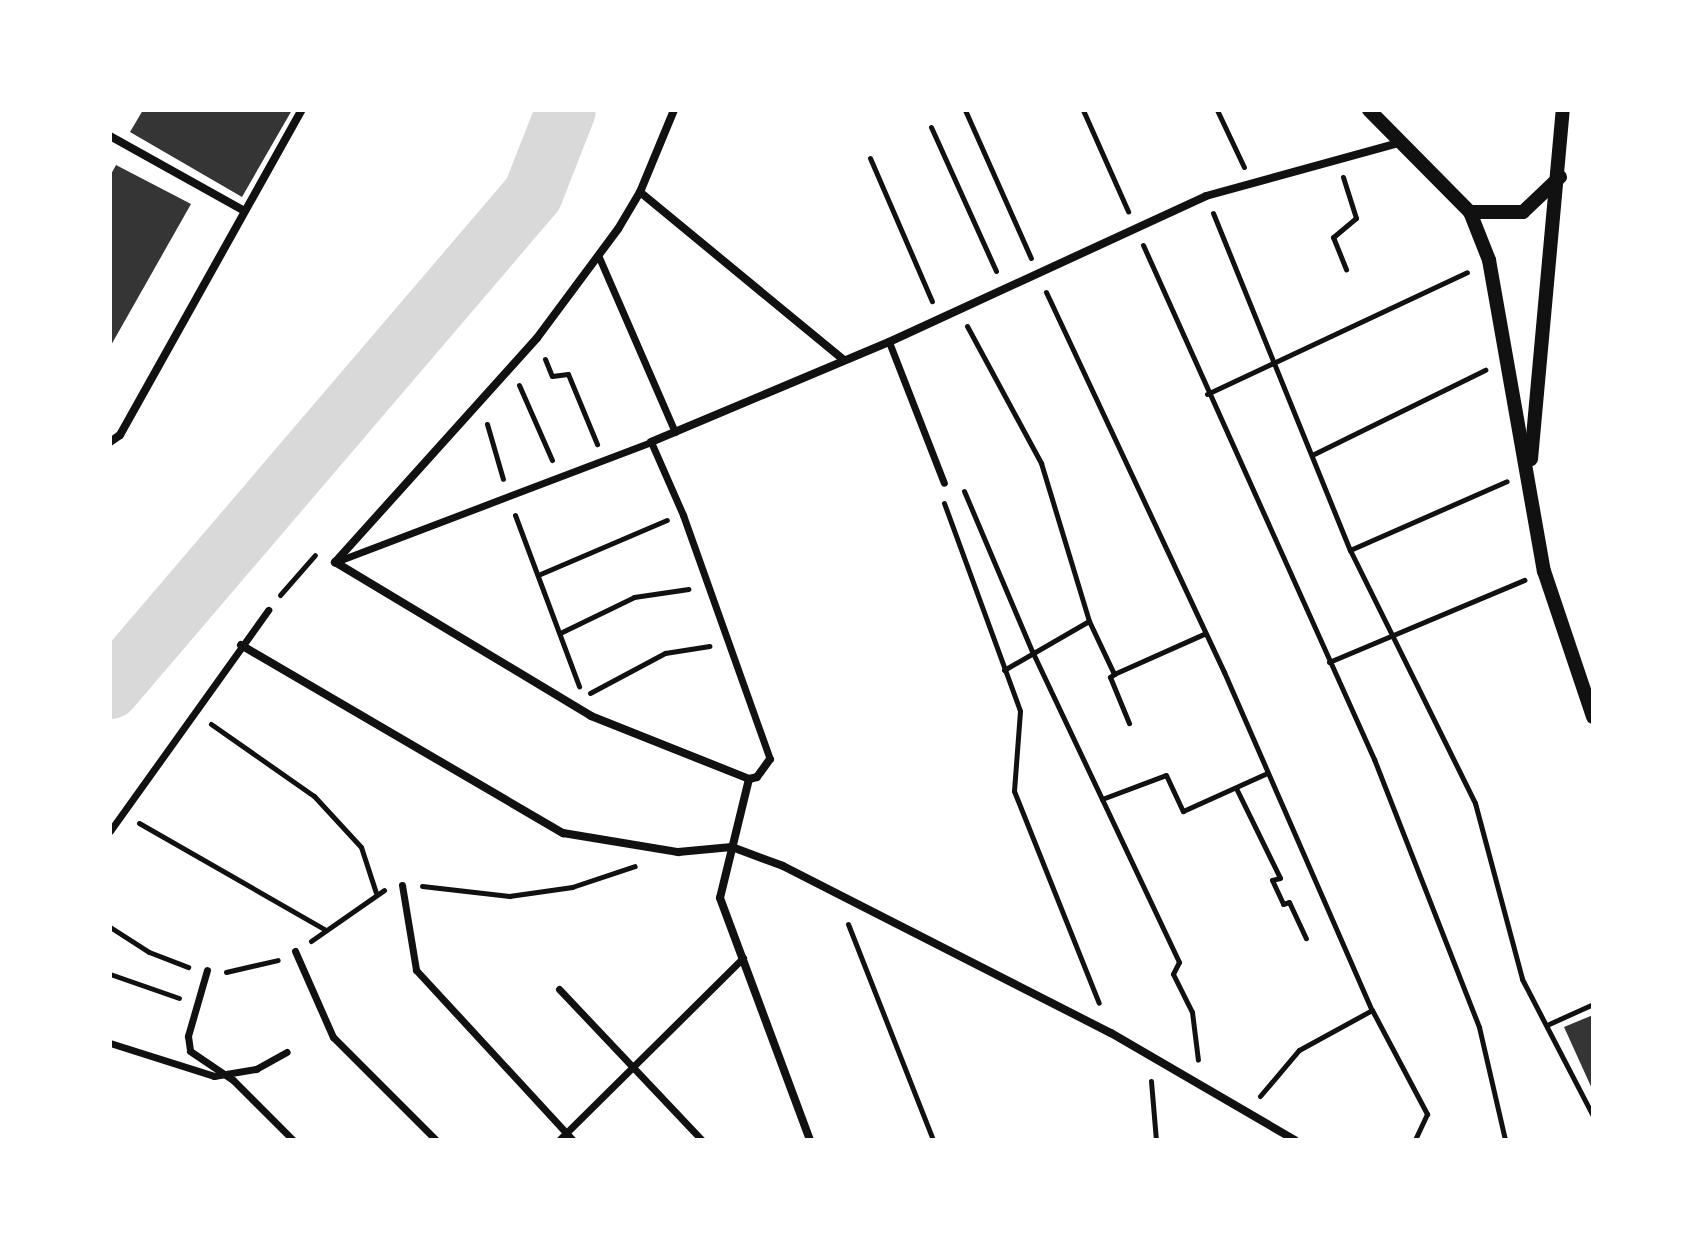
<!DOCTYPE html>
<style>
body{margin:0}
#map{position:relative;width:1703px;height:1250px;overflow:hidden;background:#fff;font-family:"Titillium Web",sans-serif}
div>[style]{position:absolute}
.river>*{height:60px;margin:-30px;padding:0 30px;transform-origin:30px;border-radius:30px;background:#d9d9d9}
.building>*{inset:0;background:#353535}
.path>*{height:5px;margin:-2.5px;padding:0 2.5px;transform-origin:2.5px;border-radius:2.5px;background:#111}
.pedestrian>*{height:7px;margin:-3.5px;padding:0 3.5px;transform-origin:3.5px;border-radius:3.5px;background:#111}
.minor>*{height:8px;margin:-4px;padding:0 4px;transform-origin:4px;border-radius:4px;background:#111}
.tertiary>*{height:14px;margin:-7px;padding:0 7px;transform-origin:7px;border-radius:7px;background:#111}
span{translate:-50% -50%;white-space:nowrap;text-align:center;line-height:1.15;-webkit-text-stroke:7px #fff;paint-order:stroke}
.frame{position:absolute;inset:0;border:112px solid #fff;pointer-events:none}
</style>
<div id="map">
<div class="river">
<div style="left:110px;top:689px;width:651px;rotate:-49.48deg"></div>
<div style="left:533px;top:194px;width:90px;rotate:-68.6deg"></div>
</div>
<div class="building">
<div style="clip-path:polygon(143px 110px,292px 110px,242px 197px,130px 132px)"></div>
<div style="clip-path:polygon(116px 165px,191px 204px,110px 347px,110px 176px)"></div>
<div style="clip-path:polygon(1593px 1015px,1593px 1091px,1564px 1027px)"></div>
</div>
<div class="path">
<div style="left:965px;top:110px;width:162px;rotate:66deg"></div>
<div style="left:1083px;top:110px;width:111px;rotate:66deg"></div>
<div style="left:1217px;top:110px;width:63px;rotate:64.7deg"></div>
<div style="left:931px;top:127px;width:158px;rotate:65.7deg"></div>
<div style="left:870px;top:158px;width:156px;rotate:66.6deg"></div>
<div style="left:1343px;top:177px;width:43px;rotate:72.4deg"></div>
<div style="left:1356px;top:218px;width:30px;rotate:140deg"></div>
<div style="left:1333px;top:237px;width:35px;rotate:68deg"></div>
<div style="left:1213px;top:213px;width:364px;rotate:67.9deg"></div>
<div style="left:1350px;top:550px;width:282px;rotate:63.7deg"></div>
<div style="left:1475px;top:803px;width:182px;rotate:75deg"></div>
<div style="left:1522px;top:979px;width:154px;rotate:62.6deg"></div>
<div style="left:1143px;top:245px;width:564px;rotate:65.8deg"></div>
<div style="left:1374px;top:759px;width:288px;rotate:68.6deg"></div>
<div style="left:1479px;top:1027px;width:116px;rotate:77deg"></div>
<div style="left:1046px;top:292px;width:420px;rotate:64.9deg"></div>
<div style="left:1224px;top:672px;width:369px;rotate:66.4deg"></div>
<div style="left:1372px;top:1010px;width:118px;rotate:62.1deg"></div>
<div style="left:1427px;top:1114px;width:29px;rotate:115deg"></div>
<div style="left:967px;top:326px;width:156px;rotate:61.6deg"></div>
<div style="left:1041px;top:463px;width:165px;rotate:73.1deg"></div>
<div style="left:1089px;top:621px;width:59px;rotate:64.7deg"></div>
<div style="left:1114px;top:674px;width:5px;rotate:143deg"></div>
<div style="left:1110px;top:677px;width:50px;rotate:67.6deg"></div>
<div style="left:545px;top:359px;width:18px;rotate:68deg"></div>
<div style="left:552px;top:376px;width:16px;rotate:-7deg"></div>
<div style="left:568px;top:374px;width:76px;rotate:67.5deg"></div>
<div style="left:519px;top:385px;width:82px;rotate:66.3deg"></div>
<div style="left:1207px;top:394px;width:287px;rotate:-25.1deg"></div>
<div style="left:487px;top:424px;width:57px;rotate:73.8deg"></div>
<div style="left:1314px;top:454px;width:191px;rotate:-26.2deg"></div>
<div style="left:964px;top:491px;width:174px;rotate:67deg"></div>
<div style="left:1032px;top:651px;width:344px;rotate:64.7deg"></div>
<div style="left:1179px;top:962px;width:13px;rotate:117deg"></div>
<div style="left:1173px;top:974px;width:42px;rotate:63.4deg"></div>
<div style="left:1192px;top:1012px;width:48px;rotate:82.9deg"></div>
<div style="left:944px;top:503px;width:221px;rotate:69.9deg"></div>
<div style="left:1020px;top:711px;width:80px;rotate:94.3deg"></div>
<div style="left:1014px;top:791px;width:228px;rotate:68.2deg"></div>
<div style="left:515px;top:515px;width:183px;rotate:69.5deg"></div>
<div style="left:1350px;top:550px;width:171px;rotate:-23.7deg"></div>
<div style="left:538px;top:575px;width:140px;rotate:-23.1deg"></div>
<div style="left:280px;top:595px;width:53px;rotate:-48.8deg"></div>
<div style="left:560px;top:633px;width:82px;rotate:-25.9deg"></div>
<div style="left:634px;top:597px;width:55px;rotate:-8.4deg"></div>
<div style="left:1329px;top:662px;width:212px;rotate:-22.8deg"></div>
<div style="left:1004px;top:670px;width:98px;rotate:-30deg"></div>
<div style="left:1114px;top:674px;width:98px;rotate:-24deg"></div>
<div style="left:590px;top:693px;width:85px;rotate:-28.1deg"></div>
<div style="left:665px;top:653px;width:45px;rotate:-9deg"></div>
<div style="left:211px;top:724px;width:126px;rotate:35deg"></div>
<div style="left:314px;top:796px;width:69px;rotate:47.3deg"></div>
<div style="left:361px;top:847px;width:48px;rotate:71.9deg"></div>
<div style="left:1236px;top:788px;width:100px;rotate:63.9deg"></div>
<div style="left:1280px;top:878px;width:8px;rotate:166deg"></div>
<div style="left:1272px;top:880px;width:26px;rotate:65deg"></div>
<div style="left:1283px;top:904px;width:6px;rotate:-18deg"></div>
<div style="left:1289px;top:902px;width:40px;rotate:65deg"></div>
<div style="left:1102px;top:799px;width:68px;rotate:-20.6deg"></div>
<div style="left:1166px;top:775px;width:40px;rotate:65deg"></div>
<div style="left:1183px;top:811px;width:90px;rotate:-24.3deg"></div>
<div style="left:139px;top:823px;width:215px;rotate:29.8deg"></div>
<div style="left:422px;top:886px;width:88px;rotate:6.6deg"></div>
<div style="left:509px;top:896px;width:64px;rotate:-8.1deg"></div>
<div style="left:572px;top:887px;width:66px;rotate:-18.4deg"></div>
<div style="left:848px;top:924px;width:232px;rotate:68.5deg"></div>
<div style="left:110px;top:927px;width:46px;rotate:32.7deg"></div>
<div style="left:149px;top:952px;width:42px;rotate:21deg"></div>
<div style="left:311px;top:941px;width:89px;rotate:-34.9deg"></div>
<div style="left:226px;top:972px;width:53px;rotate:-13deg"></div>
<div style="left:110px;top:974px;width:73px;rotate:19.2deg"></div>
<div style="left:1549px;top:1024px;width:48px;rotate:-24.4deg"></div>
<div style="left:1151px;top:1081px;width:59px;rotate:85.2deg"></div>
<div style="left:1260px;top:1096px;width:60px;rotate:-49.7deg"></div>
<div style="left:1299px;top:1050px;width:83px;rotate:-28.7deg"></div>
</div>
<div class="pedestrian">
<div style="left:598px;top:255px;width:193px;rotate:66.5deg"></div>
<div style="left:889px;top:342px;width:151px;rotate:68.7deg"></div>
<div style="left:338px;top:561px;width:335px;rotate:-20.8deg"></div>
<div style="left:651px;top:442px;width:80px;rotate:66.3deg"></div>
<div style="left:683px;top:515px;width:259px;rotate:70.4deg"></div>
<div style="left:110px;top:831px;width:272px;rotate:-54.4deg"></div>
<div style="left:402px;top:885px;width:86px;rotate:80.6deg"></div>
<div style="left:416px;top:970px;width:231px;rotate:47.3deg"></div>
<div style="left:295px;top:951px;width:94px;rotate:66.2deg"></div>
<div style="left:333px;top:1037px;width:146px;rotate:45deg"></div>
<div style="left:207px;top:970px;width:69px;rotate:106.1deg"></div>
<div style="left:188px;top:1036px;width:15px;rotate:82deg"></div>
<div style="left:190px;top:1051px;width:52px;rotate:34deg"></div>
<div style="left:233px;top:1080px;width:85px;rotate:45deg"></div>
<div style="left:559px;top:989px;width:208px;rotate:46.6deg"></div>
<div style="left:110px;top:1043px;width:109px;rotate:17.6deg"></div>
<div style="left:214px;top:1076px;width:43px;rotate:-9.5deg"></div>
<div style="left:256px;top:1069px;width:35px;rotate:-29deg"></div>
<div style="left:559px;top:1140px;width:259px;rotate:-44.7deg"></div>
</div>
<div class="minor">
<div style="left:674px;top:110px;width:89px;rotate:112.5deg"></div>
<div style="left:640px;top:192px;width:43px;rotate:120.7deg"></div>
<div style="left:618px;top:229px;width:136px;rotate:126.6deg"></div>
<div style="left:537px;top:338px;width:302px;rotate:132deg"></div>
<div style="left:335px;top:562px;width:299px;rotate:31deg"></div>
<div style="left:591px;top:716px;width:170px;rotate:21.7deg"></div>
<div style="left:749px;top:779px;width:8px;rotate:-14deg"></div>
<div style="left:757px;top:777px;width:22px;rotate:-54deg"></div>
<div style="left:110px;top:136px;width:154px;rotate:29.1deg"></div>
<div style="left:640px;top:192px;width:264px;rotate:39.5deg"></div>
<div style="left:110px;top:442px;width:12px;rotate:-35deg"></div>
<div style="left:120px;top:435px;width:372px;rotate:-60.8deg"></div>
<div style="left:651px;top:442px;width:258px;rotate:-22.8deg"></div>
<div style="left:889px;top:342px;width:349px;rotate:-24.7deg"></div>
<div style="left:1206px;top:196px;width:203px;rotate:-15.4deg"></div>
<div style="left:241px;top:645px;width:373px;rotate:30.3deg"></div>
<div style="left:563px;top:833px;width:117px;rotate:9.4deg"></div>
<div style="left:678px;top:852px;width:54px;rotate:-5.3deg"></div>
<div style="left:732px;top:847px;width:54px;rotate:20.4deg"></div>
<div style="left:783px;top:866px;width:368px;rotate:27deg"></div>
<div style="left:1111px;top:1033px;width:213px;rotate:30.2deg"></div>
<div style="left:749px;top:779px;width:122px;rotate:103.7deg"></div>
<div style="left:720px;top:898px;width:258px;rotate:69.6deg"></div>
</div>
<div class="tertiary">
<div style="left:1369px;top:110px;width:144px;rotate:45.3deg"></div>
<div style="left:1470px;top:212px;width:52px;rotate:68.4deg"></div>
<div style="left:1489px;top:260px;width:316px;rotate:80deg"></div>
<div style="left:1544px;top:571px;width:154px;rotate:71.4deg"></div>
<div style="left:1470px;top:212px;width:53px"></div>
<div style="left:1523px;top:212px;width:51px;rotate:-43.4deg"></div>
<div style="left:1531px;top:459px;width:350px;rotate:-84.8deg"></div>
</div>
<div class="frame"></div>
</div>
